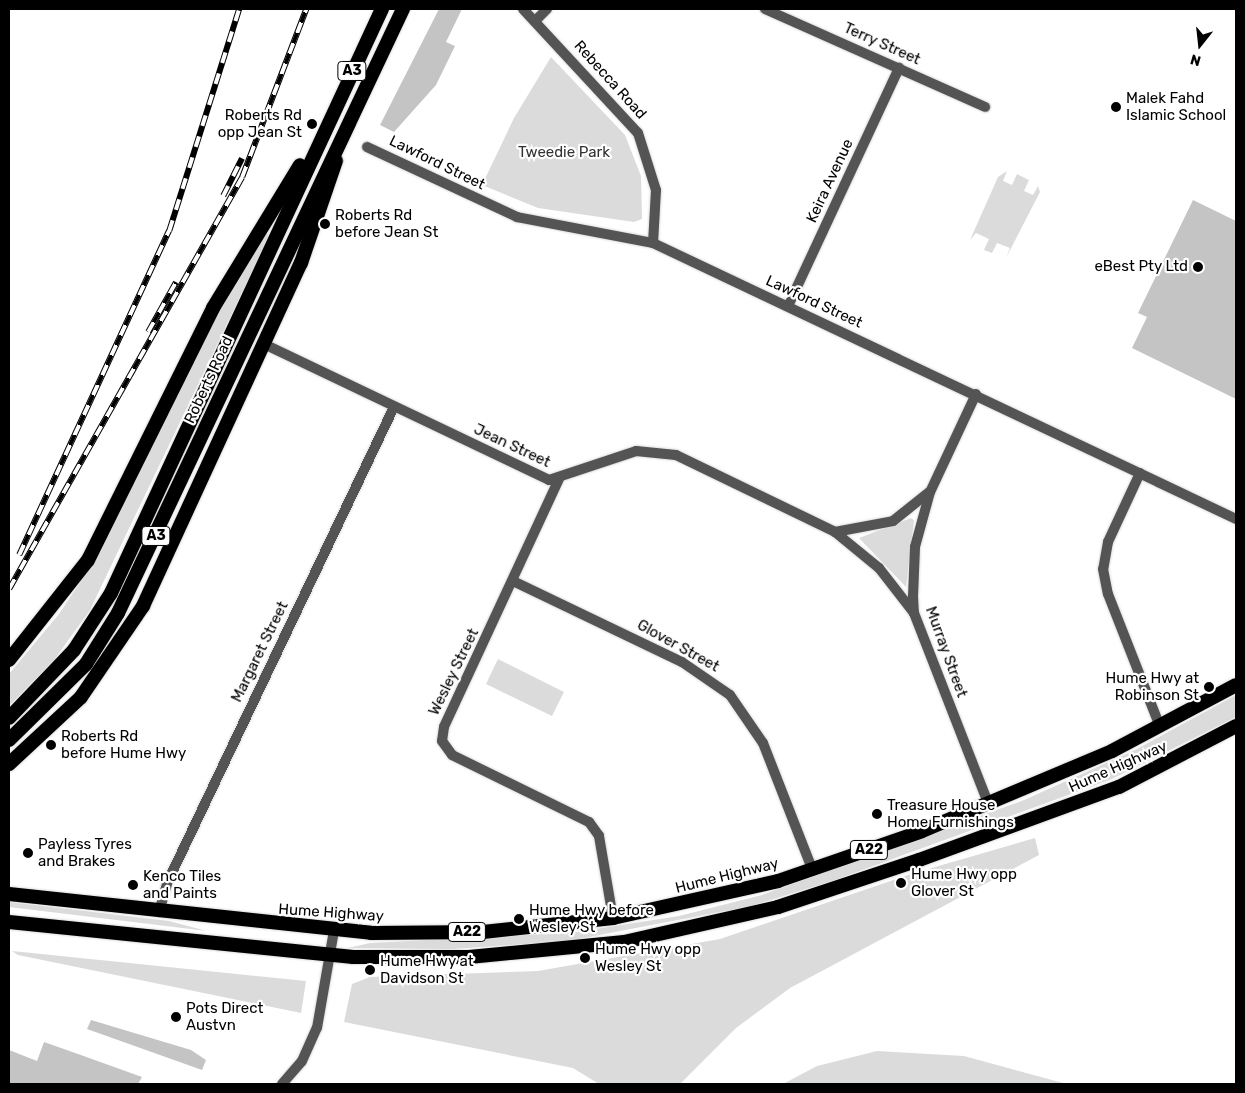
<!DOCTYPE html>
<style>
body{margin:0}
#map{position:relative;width:1245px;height:1093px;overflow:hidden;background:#fff;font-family:Rubik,sans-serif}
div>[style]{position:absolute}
.green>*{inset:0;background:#dbdbdb}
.building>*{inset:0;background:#c4c4c4}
.roads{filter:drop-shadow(0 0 1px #dbdbdb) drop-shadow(0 0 1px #dbdbdb)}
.minor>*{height:10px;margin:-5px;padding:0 5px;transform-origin:5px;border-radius:5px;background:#545454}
.trunk>*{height:14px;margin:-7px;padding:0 7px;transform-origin:7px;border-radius:7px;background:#000}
.rail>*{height:5.5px;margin-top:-2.75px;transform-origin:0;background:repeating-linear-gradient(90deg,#fff 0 11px,#000 0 22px);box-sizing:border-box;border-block:1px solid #000}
.dots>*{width:14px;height:14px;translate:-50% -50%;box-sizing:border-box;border:2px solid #fff;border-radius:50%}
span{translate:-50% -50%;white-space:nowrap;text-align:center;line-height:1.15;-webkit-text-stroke:4.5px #fff;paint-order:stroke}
.shield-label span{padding:1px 4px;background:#fff;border:1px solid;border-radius:4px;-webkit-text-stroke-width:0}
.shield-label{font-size:14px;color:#000;font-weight:700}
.street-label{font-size:15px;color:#000}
.poi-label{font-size:15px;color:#000}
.left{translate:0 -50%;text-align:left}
.right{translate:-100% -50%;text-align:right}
.park-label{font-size:15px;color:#323232}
.frame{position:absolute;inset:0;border:10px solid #000;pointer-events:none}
.north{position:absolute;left:1175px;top:20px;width:50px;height:50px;-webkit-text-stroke:4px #fff;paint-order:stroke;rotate:196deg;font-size:14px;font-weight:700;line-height:20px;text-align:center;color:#000}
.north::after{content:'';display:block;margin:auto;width:18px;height:22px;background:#000;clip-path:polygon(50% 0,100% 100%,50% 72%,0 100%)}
</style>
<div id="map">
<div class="green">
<div style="clip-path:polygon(551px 57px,625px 135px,641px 176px,642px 219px,634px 222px,538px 208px,482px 185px,514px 118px)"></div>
<div style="clip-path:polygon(1007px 171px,1003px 181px,1012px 185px,1017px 174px,1029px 180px,1024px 191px,1033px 195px,1038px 186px,1040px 192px,1006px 258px,1010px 248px,997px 243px,992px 253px,984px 250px,989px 239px,976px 233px,970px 240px,998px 177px)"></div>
<div style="clip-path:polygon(266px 232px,269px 236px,90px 610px,54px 660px,9px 706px,9px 674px,59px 614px,101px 551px,202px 341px)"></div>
<div style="clip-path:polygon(911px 518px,914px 520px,906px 587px,859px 538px)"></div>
<div style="clip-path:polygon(498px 659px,564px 692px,552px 716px,486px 684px)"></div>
<div style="clip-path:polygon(1236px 695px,1236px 717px,1112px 779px,832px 881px,751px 906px,568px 941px,452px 949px,348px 948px,370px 943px,570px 933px,679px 916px,762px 895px,1024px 800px,1135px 750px)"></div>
<div style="clip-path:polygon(1035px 838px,1039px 855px,790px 988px,736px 1028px,680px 1084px,599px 1084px,573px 1068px,344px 1022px,352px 984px,370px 977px,538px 971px,720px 939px,911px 874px)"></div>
<div style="clip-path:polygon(9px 902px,169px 921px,207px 931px,9px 907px)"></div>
<div style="clip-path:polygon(12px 951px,306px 981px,301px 1013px,18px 955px)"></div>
<div style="clip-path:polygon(877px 1051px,964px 1056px,1067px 1084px,783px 1084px,817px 1066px)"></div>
</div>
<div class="building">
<div style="clip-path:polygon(439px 9px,462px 9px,446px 42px,455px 46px,436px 85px,394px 132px,380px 125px)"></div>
<div style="clip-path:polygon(1193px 200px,1236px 221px,1236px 399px,1132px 348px,1147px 317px,1138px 313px)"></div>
<div style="clip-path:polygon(91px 1020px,191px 1050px,206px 1060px,202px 1070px,87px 1029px)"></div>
<div style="clip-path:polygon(44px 1042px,78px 1054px,142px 1077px,138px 1084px,9px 1084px,9px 1050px,37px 1061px)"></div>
</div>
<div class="roads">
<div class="minor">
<div style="left:523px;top:9px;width:169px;rotate:47.2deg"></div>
<div style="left:638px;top:133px;width:60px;rotate:72.5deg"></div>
<div style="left:656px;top:190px;width:53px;rotate:93.2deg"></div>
<div style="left:765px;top:9px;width:241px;rotate:24deg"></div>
<div style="left:535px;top:21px;width:17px;rotate:-45deg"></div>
<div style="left:367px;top:147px;width:166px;rotate:25deg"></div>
<div style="left:517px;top:217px;width:138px;rotate:10.8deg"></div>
<div style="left:653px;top:243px;width:645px;rotate:25.33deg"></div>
<div style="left:788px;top:306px;width:263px;rotate:-65deg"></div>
<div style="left:264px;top:344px;width:316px;rotate:25.5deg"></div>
<div style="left:549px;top:480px;width:92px;rotate:-18.4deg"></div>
<div style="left:636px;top:451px;width:40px;rotate:5.7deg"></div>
<div style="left:676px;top:455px;width:177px;rotate:25.8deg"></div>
<div style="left:835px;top:532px;width:57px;rotate:39.3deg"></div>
<div style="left:879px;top:568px;width:57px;rotate:52.1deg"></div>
<div style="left:976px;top:394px;width:108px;rotate:115.1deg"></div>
<div style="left:930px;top:492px;width:57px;rotate:105.3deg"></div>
<div style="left:915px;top:547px;width:49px;rotate:92.3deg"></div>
<div style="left:913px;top:596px;width:17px;rotate:87deg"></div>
<div style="left:914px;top:613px;width:206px;rotate:68.7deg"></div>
<div style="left:1140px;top:473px;width:76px;rotate:114.9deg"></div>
<div style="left:1108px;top:542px;width:27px;rotate:100deg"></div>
<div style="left:1103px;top:569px;width:25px;rotate:79deg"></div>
<div style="left:1108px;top:594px;width:143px;rotate:68.6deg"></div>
<div style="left:559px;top:479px;width:273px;rotate:114.9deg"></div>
<div style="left:444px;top:727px;width:14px;rotate:98deg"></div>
<div style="left:442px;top:741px;width:17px;rotate:54deg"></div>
<div style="left:452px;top:755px;width:153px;rotate:26.1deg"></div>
<div style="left:589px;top:822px;width:17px;rotate:54deg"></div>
<div style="left:599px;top:836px;width:83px;rotate:80.3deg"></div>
<div style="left:835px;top:532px;width:59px;rotate:-10.7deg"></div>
<div style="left:893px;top:521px;width:45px;rotate:-38.7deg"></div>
<div style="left:515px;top:582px;width:185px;rotate:25.6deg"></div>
<div style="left:682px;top:662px;width:58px;rotate:34.5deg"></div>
<div style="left:730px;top:695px;width:58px;rotate:55.5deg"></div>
<div style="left:763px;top:743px;width:137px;rotate:68.7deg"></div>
<div style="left:159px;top:912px;width:32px;rotate:-74deg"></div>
<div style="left:168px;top:881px;width:525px;rotate:-64.51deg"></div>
<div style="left:282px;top:1084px;width:30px;rotate:-49deg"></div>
<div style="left:302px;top:1061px;width:36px;rotate:-66deg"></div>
<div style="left:317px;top:1028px;width:98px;rotate:-80.1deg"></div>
</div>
<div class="trunk">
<div style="left:9px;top:660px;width:127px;rotate:-51.7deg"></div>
<div style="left:88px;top:560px;width:281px;rotate:-63.6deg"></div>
<div style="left:213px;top:308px;width:167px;rotate:-58.7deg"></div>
<div style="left:9px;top:718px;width:94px;rotate:-46.3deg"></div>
<div style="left:74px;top:650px;width:68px;rotate:-57deg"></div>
<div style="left:111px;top:593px;width:644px;rotate:-65.11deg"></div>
<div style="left:9px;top:740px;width:108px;rotate:-44.6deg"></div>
<div style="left:86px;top:664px;width:60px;rotate:-57.9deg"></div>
<div style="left:118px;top:613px;width:668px;rotate:-64.74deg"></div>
<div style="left:9px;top:764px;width:98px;rotate:-42.9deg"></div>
<div style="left:81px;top:697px;width:110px;rotate:-55.7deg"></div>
<div style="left:143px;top:606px;width:378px;rotate:-65.3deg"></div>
<div style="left:301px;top:263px;width:108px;rotate:-71.1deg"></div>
<div style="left:9px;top:894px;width:364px;rotate:6.1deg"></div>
<div style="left:371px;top:933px;width:112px;rotate:-0.5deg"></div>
<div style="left:483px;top:932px;width:131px;rotate:-6.1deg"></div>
<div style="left:613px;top:918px;width:169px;rotate:-12.6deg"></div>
<div style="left:778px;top:881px;width:152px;rotate:-19.1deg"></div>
<div style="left:922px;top:831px;width:206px;rotate:-22.8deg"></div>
<div style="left:1112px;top:751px;width:140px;rotate:-28deg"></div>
<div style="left:9px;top:922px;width:346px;rotate:5.8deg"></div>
<div style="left:353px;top:957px;width:116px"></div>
<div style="left:469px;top:957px;width:156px;rotate:-5.5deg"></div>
<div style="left:624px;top:942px;width:158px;rotate:-12.8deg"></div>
<div style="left:778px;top:907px;width:149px;rotate:-18.4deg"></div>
<div style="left:919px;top:860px;width:213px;rotate:-20.1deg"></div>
<div style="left:1119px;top:787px;width:132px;rotate:-27.5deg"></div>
</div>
</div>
<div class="rail">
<div style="left:223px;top:196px;width:42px;rotate:-63.4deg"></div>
<div style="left:148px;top:332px;width:57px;rotate:-60.8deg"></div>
<div style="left:19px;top:555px;width:357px;rotate:-65.2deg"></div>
<div style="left:169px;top:231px;width:233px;rotate:-72.5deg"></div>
<div style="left:9px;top:589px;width:473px;rotate:-60.5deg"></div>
<div style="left:242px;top:177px;width:180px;rotate:-69.1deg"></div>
</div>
<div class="dots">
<div style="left:1116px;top:107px;background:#000"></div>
<div style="left:312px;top:124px;background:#000"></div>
<div style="left:325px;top:224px;background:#000"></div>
<div style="left:1198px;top:267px;background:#000"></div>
<div style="left:1209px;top:687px;background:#000"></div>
<div style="left:51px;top:745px;background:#000"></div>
<div style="left:877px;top:814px;background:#000"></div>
<div style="left:28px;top:853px;background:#000"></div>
<div style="left:901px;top:883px;background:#000"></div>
<div style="left:133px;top:885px;background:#000"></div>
<div style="left:519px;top:919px;background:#000"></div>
<div style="left:585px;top:958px;background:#000"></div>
<div style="left:370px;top:970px;background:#000"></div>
<div style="left:176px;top:1017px;background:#000"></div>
</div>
<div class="shield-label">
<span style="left:352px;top:71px">A3</span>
<span style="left:156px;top:536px">A3</span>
<span style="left:869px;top:850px">A22</span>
<span style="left:467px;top:932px">A22</span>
</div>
<div class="street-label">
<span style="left:882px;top:44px;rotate:24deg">Terry Street</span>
<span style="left:610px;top:80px;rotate:48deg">Rebecca Road</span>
<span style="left:437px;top:163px;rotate:26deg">Lawford Street</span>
<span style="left:830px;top:181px;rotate:-65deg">Keira Avenue</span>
<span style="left:814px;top:302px;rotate:25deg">Lawford Street</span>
<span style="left:209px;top:380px;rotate:-65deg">Roberts Road</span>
<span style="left:512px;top:446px;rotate:25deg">Jean Street</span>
<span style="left:678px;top:646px;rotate:29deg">Glover Street</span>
<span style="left:260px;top:652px;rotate:-64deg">Margaret Street</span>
<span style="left:946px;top:652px;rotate:70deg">Murray Street</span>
<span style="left:454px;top:672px;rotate:-64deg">Wesley Street</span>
<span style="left:1118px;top:767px;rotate:-24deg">Hume Highway</span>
<span style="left:727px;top:876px;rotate:-14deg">Hume Highway</span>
<span style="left:331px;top:913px;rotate:4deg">Hume Highway</span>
</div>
<div class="poi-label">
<span class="left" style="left:1126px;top:107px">Malek Fahd<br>Islamic School</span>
<span class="right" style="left:302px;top:124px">Roberts Rd<br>opp Jean St</span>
<span class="left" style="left:335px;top:224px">Roberts Rd<br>before Jean St</span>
<span class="right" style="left:1188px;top:267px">eBest Pty Ltd</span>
<span class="right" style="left:1199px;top:687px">Hume Hwy at<br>Robinson St</span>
<span class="left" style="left:61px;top:745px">Roberts Rd<br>before Hume Hwy</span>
<span class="left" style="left:887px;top:814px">Treasure House<br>Home Furnishings</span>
<span class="left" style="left:38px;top:853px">Payless Tyres<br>and Brakes</span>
<span class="left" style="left:911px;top:883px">Hume Hwy opp<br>Glover St</span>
<span class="left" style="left:143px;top:885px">Kenco Tiles<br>and Paints</span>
<span class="left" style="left:529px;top:919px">Hume Hwy before<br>Wesley St</span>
<span class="left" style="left:595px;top:958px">Hume Hwy opp<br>Wesley St</span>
<span class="left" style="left:380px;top:970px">Hume Hwy at<br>Davidson St</span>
<span class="left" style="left:186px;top:1017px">Pots Direct<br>Austvn</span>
</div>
<div class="park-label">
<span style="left:564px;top:153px">Tweedie Park</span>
</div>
<div class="frame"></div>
<div class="north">N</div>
</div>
